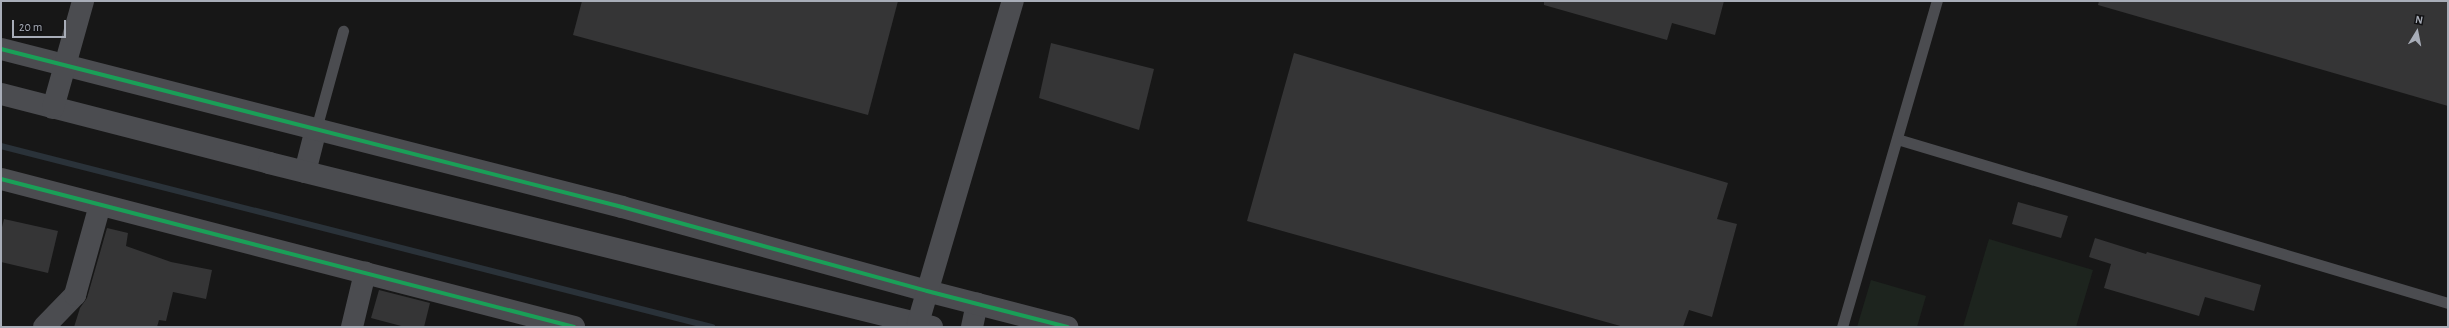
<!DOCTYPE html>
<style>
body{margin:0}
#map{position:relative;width:2449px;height:328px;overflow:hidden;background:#171717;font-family:"Alegreya Sans",sans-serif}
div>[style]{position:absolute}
.green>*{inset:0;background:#1d241e}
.stream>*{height:5.5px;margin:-2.75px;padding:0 2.75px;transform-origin:2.75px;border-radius:2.75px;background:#2a3239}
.building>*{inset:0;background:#353536}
.service>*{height:11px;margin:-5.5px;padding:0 5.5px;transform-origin:5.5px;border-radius:5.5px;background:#4b4c50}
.minor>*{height:22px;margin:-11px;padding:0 11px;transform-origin:11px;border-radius:11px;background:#4b4c50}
.tertiary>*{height:22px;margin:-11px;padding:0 11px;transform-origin:11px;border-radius:11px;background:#4b4c50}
.cycleway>*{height:4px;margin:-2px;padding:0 2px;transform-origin:2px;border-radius:2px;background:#1a9f57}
span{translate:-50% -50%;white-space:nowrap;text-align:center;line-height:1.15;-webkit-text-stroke:3px #111113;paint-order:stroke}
.frame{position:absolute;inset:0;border:2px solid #a8adb8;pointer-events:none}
.north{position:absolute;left:2397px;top:12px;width:40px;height:40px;-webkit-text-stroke:3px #111113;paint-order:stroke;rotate:10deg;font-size:11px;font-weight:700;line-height:16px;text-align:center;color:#a8adb8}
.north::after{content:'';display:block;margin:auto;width:14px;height:18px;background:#a8adb8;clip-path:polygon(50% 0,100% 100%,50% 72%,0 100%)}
.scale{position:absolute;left:12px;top:20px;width:54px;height:18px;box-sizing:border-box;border:2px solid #a8adb8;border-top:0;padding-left:5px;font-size:12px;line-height:14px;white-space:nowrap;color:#a8adb8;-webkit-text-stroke:3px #111113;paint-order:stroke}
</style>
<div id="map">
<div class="green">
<div style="clip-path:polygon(1989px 239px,2093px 270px,2076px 327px,1963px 327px)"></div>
<div style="clip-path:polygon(1871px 280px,1926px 296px,1917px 327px,1857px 327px)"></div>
</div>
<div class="stream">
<div style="left:1px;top:146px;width:734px;rotate:14.28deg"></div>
</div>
<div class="building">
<div style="clip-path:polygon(582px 1px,898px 1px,868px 115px,573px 35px)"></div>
<div style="clip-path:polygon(1544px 1px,1724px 1px,1715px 35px,1672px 23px,1667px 40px,1544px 5px)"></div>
<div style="clip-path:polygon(2099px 1px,2448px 1px,2448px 106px,2098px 5px)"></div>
<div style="clip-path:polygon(1051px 43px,1154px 69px,1139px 130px,1039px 98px)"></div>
<div style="clip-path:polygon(1294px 53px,1728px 183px,1717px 219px,1737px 224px,1712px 317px,1689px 310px,1683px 327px,1624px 327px,1247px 221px)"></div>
<div style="clip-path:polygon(2018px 202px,2068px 216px,2061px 238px,2012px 224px)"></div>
<div style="clip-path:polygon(4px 219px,58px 231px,48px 273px,1px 262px,1px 231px)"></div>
<div style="clip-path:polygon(107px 228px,128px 233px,126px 246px,171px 262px,212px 270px,206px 299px,173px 292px,166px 321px,159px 320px,157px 327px,74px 327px,80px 308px,87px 298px)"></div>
<div style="clip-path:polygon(2095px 238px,2146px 254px,2147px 252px,2261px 285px,2254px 311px,2205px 297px,2199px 316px,2104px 288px,2111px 264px,2089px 257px)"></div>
<div style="clip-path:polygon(379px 290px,430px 303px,424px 327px,405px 327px,371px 318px)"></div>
</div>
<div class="service">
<div style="left:316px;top:129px;width:102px;rotate:-74.6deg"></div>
<div style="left:1897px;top:139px;width:575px;rotate:16.58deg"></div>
<div style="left:1842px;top:327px;width:340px;rotate:-73.8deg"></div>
</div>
<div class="minor">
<div style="left:305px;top:172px;width:44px;rotate:-75.7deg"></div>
<div style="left:1px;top:179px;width:592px;rotate:14.48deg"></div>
<div style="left:44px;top:327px;width:45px;rotate:-45.9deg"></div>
<div style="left:75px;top:295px;width:93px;rotate:-74.5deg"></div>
<div style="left:352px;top:327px;width:56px;rotate:-76.5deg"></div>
<div style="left:972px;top:327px;width:24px;rotate:-78deg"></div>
</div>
<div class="tertiary">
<div style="left:1px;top:49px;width:641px;rotate:14.27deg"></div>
<div style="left:622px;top:207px;width:316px;rotate:15.4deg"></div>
<div style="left:927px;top:291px;width:145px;rotate:14.4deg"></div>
<div style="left:1px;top:94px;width:277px;rotate:14.4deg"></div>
<div style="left:269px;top:163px;width:683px;rotate:13.89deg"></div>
<div style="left:53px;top:108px;width:111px;rotate:-74.3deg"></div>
<div style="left:918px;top:323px;width:336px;rotate:-73.6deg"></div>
</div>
<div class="cycleway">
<div style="left:1px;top:49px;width:641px;rotate:14.27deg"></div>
<div style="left:622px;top:207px;width:316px;rotate:15.4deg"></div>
<div style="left:927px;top:291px;width:145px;rotate:14.4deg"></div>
<div style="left:1px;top:179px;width:592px;rotate:14.48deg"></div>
</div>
<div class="frame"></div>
<div class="north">N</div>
<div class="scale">20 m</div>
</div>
